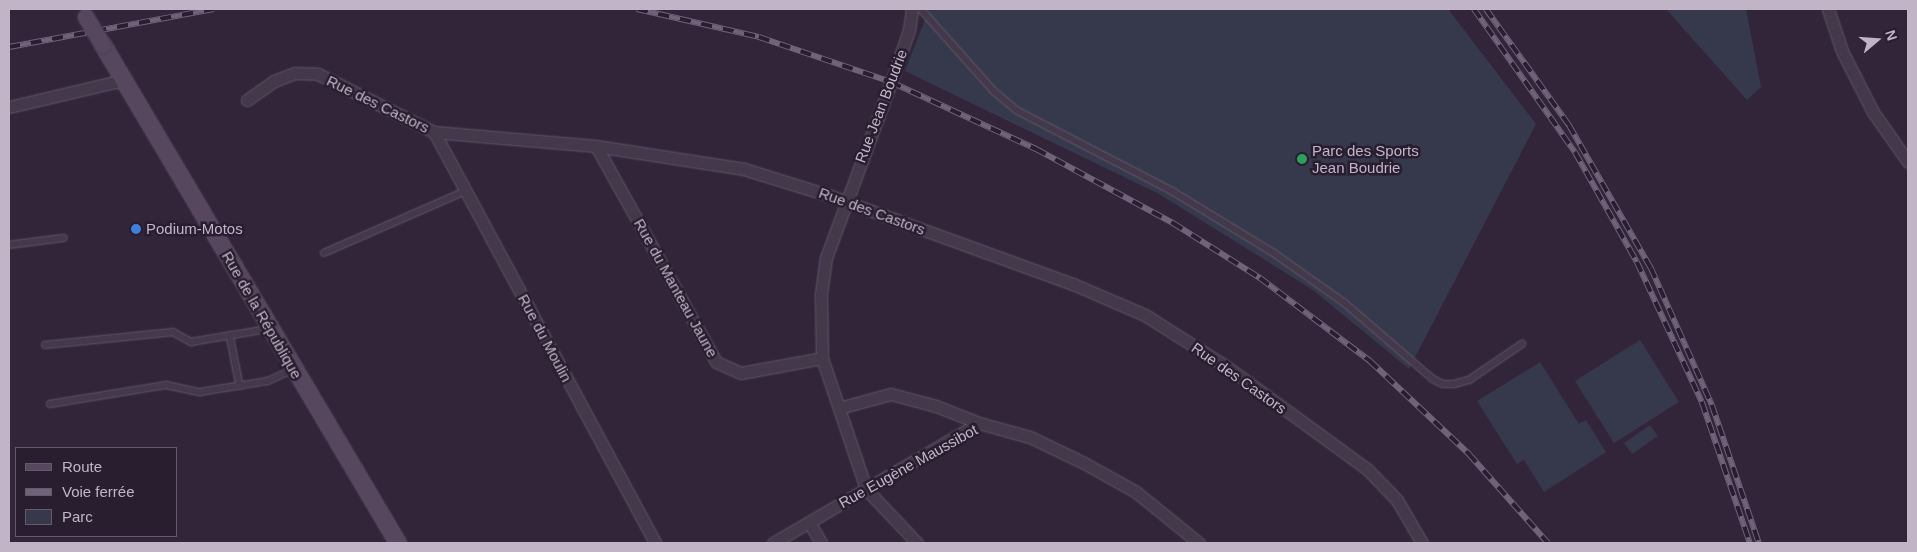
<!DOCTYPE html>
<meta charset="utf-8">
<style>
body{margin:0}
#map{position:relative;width:1917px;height:552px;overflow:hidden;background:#32253a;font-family:Helvetica,sans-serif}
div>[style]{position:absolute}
.green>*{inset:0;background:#36394c}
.roads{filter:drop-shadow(0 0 1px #625669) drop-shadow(0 0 1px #625669)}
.lane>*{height:5.5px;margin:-2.75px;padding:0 2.75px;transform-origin:2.75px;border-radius:2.75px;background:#44384b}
.street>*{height:11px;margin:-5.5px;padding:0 5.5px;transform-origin:5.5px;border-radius:5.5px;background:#44384b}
.secondary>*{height:16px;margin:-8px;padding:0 8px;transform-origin:8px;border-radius:8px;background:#56475e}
.rail>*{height:5.5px;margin-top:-2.75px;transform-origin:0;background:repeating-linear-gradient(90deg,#291d30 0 11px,#706279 0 22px);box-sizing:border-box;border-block:1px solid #706279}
.bridges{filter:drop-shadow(0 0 1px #4d4154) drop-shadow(0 0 1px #4d4154)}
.secondary-bridge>*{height:16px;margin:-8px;padding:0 8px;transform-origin:8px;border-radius:8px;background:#56475e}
.dots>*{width:14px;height:14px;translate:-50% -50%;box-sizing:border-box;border:2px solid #291d30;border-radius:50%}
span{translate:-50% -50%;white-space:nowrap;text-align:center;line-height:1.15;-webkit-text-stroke:5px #291d30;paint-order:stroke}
.street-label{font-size:15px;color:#c0b4c6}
.poi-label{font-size:15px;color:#c0b4c6}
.left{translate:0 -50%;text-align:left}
.frame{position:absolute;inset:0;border:10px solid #c0b4c6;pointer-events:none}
.legend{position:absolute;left:15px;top:447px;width:162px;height:90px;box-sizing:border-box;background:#291d30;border:1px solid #65596c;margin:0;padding:6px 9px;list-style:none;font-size:15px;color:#c0b4c6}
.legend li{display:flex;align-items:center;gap:10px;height:25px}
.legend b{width:25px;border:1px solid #65596c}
.north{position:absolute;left:1852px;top:15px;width:50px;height:50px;-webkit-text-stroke:4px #291d30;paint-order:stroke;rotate:72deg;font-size:14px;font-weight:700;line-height:20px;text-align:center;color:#c0b4c6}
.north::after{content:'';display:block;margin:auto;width:18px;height:22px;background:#c0b4c6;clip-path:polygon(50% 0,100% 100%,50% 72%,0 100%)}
</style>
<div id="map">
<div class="green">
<div style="clip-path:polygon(929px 9px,1448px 9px,1536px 124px,1409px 369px,1313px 290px,1159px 194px,905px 71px)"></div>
<div style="clip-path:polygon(1666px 9px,1746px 9px,1761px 87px,1747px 100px)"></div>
<div style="clip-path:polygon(1640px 340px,1679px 402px,1614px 443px,1575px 381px)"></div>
<div style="clip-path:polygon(1540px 362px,1579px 424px,1586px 420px,1606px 452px,1544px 492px,1524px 460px,1517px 464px,1477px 401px)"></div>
<div style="clip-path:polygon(1650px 425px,1658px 436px,1632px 454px,1624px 443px)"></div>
</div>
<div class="roads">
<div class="lane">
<div style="left:921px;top:9px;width:110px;rotate:48.3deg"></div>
<div style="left:994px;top:91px;width:31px;rotate:40deg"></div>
<div style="left:1018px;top:111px;width:176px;rotate:27.4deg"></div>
<div style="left:1174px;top:192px;width:117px;rotate:31.4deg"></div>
<div style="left:1274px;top:253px;width:87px;rotate:35.2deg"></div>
<div style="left:1345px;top:303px;width:116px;rotate:40.8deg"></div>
<div style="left:1433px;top:379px;width:11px;rotate:27deg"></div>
<div style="left:1443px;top:384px;width:11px"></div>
<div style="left:1454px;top:384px;width:16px;rotate:-15deg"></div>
<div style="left:1469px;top:380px;width:64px;rotate:-34.2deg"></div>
<div style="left:9px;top:245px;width:55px;rotate:-7.3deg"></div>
<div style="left:324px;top:253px;width:155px;rotate:-23.6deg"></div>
<div style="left:230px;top:335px;width:52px;rotate:78.9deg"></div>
<div style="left:45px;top:345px;width:129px;rotate:-5.8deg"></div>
<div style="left:173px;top:332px;width:21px;rotate:29deg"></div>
<div style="left:191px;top:342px;width:78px;rotate:-9.6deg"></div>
<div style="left:50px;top:404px;width:118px;rotate:-9.3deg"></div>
<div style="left:166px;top:385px;width:35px;rotate:12deg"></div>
<div style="left:200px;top:392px;width:69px;rotate:-9.2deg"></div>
<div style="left:268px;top:381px;width:29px;rotate:-25deg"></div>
</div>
<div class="street">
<div style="left:912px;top:9px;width:21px;rotate:98deg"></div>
<div style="left:909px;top:30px;width:55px;rotate:109.1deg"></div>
<div style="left:891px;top:82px;width:188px;rotate:110.3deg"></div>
<div style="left:826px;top:258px;width:36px;rotate:98deg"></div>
<div style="left:821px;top:294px;width:64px;rotate:89.1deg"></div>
<div style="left:822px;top:358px;width:138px;rotate:71.4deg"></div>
<div style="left:866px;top:489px;width:74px;rotate:46.6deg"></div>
<div style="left:1828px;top:9px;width:44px;rotate:71.6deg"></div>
<div style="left:1842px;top:51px;width:68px;rotate:63.1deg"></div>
<div style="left:1873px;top:112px;width:61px;rotate:55deg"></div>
<div style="left:247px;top:100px;width:33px;rotate:-35deg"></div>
<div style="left:274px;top:81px;width:22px;rotate:-21deg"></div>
<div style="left:295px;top:73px;width:23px;rotate:2deg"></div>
<div style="left:318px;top:74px;width:130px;rotate:26.6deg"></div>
<div style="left:434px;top:132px;width:163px;rotate:4.9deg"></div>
<div style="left:596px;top:146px;width:150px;rotate:8.8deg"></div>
<div style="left:744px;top:169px;width:88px;rotate:17.2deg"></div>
<div style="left:828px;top:195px;width:261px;rotate:20deg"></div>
<div style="left:1073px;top:284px;width:78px;rotate:23.3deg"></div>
<div style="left:1145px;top:315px;width:97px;rotate:32.4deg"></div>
<div style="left:1227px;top:367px;width:173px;rotate:36.1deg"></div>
<div style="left:1367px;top:469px;width:43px;rotate:45.9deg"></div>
<div style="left:1397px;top:500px;width:50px;rotate:59.8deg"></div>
<div style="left:9px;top:107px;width:117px;rotate:-13.3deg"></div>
<div style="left:434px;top:132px;width:467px;rotate:61.7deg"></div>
<div style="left:596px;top:146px;width:247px;rotate:60.9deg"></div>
<div style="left:716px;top:362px;width:27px;rotate:24deg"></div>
<div style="left:741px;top:373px;width:82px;rotate:-10.5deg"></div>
<div style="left:839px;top:408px;width:54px;rotate:-15.1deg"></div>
<div style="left:891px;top:394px;width:47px;rotate:14.9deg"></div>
<div style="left:936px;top:406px;width:46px;rotate:21.6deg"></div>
<div style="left:809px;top:522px;width:24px;rotate:60deg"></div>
<div style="left:773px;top:543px;width:238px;rotate:-30.2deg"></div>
<div style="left:979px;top:423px;width:53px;rotate:15.4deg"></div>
<div style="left:1030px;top:437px;width:60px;rotate:25.7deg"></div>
<div style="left:1084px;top:463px;width:60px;rotate:29.1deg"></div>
<div style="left:1136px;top:492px;width:81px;rotate:39deg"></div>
</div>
<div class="secondary">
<div style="left:103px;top:45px;width:579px;rotate:59.36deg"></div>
</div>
</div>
<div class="rail">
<div style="left:637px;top:9px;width:125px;rotate:12.9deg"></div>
<div style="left:759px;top:37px;width:139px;rotate:18.8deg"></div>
<div style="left:891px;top:82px;width:160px;rotate:24.8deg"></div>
<div style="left:1036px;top:149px;width:156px;rotate:28.4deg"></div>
<div style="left:1173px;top:223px;width:103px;rotate:32.3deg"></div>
<div style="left:1260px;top:278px;width:138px;rotate:37deg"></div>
<div style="left:1370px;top:361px;width:136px;rotate:43.2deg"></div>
<div style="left:1469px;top:454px;width:119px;rotate:48.4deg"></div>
<div style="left:1474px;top:9px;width:175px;rotate:54.8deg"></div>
<div style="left:1575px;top:152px;width:126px;rotate:60.6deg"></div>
<div style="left:1637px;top:262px;width:154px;rotate:65.1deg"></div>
<div style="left:1702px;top:402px;width:149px;rotate:71.2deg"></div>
<div style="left:1486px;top:9px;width:143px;rotate:54.4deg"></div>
<div style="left:1569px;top:125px;width:165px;rotate:60.2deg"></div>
<div style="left:1651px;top:268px;width:150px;rotate:66deg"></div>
<div style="left:1712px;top:405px;width:146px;rotate:71.2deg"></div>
<div style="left:9px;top:47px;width:208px;rotate:-10.5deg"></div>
</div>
<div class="bridges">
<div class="secondary-bridge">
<div style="left:86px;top:17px;width:33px;rotate:59deg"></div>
</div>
</div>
<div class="dots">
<div style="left:1302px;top:159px;background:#2e9e5b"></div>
<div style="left:136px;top:229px;background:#3f7fe0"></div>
</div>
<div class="street-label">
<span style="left:378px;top:104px;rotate:26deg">Rue des Castors</span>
<span style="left:881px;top:106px;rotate:-69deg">Rue Jean Boudrie</span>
<span style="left:872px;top:211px;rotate:20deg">Rue des Castors</span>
<span style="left:676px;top:288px;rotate:61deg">Rue du Manteau Jaune</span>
<span style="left:262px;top:315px;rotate:60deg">Rue de la République</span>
<span style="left:545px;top:338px;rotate:62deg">Rue du Moulin</span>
<span style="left:1239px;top:378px;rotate:35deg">Rue des Castors</span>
<span style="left:908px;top:466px;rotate:-29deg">Rue Eugène Maussibot</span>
</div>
<div class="poi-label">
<span class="left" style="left:1312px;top:159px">Parc des Sports<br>Jean Boudrie</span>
<span class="left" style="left:146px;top:229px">Podium-Motos</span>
</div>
<div class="frame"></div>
<ul class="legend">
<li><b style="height:6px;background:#56475e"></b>Route</li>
<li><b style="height:6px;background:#706279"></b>Voie ferrée</li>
<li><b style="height:14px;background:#36394c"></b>Parc</li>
</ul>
<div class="north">N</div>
</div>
